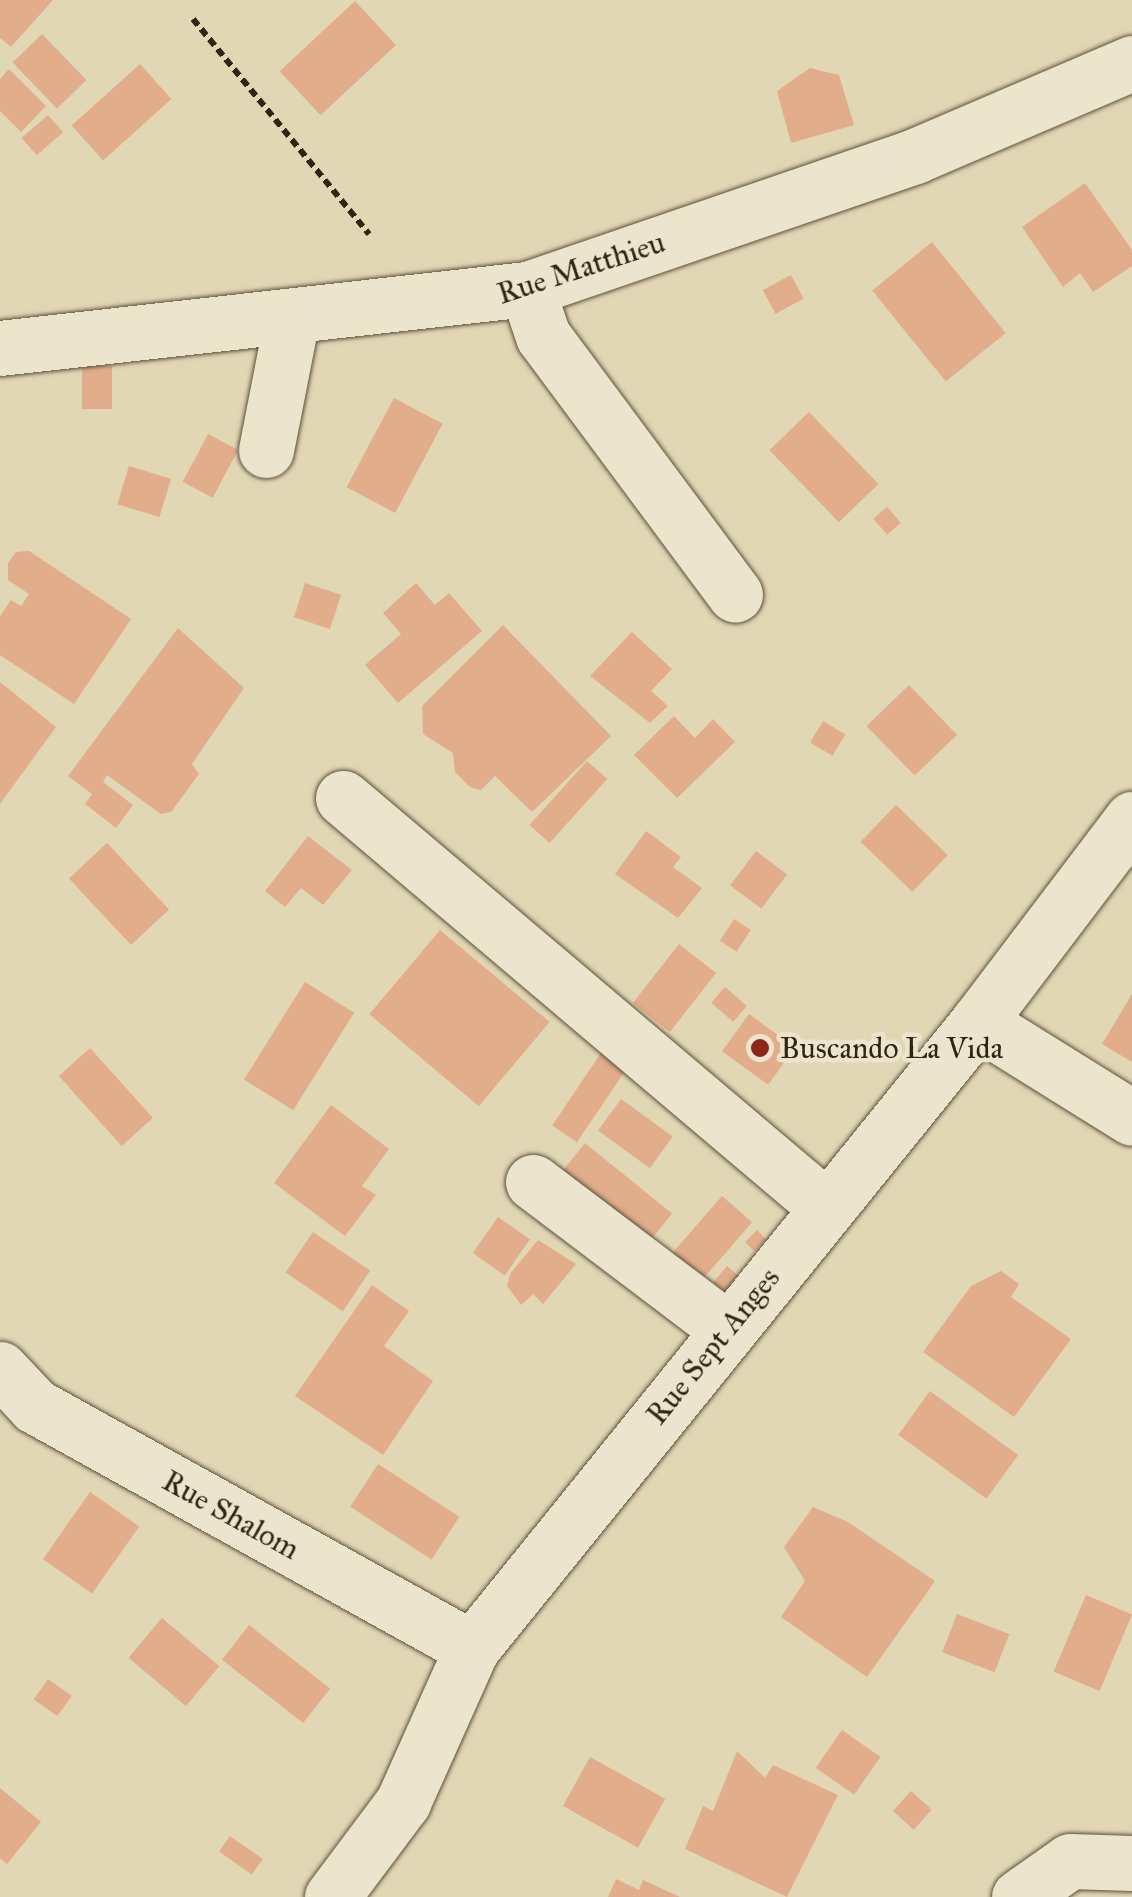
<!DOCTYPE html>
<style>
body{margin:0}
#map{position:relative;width:1132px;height:1897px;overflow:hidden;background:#e2d7b4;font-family:"IM FELL Great Primer",serif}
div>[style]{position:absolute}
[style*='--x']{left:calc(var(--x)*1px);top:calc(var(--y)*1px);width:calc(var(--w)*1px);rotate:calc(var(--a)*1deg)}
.building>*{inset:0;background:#e1ad8b;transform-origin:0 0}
.path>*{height:6px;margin-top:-3px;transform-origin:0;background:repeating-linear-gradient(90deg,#312415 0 8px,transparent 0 13px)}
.roads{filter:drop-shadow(0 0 2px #5d513d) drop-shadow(0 0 2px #5d513d)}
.minor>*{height:55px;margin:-27.5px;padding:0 27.5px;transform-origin:27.5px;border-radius:27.5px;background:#ece5ce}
.dots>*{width:28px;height:28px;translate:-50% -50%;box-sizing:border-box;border:5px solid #ece5ce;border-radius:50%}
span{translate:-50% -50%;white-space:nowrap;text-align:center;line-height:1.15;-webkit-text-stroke:9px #ece5ce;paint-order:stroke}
.street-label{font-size:30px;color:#312415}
.poi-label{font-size:30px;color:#312415}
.left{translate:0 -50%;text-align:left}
</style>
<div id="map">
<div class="building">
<div style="clip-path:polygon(0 0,53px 0,11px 47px,0 38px)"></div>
<div style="left:355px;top:1px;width:60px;height:103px;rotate:47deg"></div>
<div style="left:42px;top:34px;width:64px;height:41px;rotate:46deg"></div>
<div style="left:140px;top:64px;width:47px;height:92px;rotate:48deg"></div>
<div style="clip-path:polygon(810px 68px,839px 75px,854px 125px,791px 143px,777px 91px)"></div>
<div style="clip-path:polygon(9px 69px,46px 106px,21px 132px,0 111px,0 79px)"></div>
<div style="left:48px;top:115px;width:23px;height:35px;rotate:49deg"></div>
<div style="clip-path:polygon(1085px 183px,1132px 250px,1132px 266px,1093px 292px,1080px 273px,1063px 287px,1022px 227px)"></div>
<div style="left:932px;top:242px;width:117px;height:77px;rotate:51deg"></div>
<div style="left:791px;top:275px;width:27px;height:32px;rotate:62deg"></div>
<div style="left:82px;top:366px;width:30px;height:43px"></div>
<div style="left:394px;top:398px;width:55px;height:101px;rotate:28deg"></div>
<div style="left:809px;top:412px;width:100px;height:55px;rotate:46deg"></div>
<div style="left:208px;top:434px;width:34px;height:54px;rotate:28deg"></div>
<div style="left:129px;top:466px;width:44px;height:40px;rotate:17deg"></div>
<div style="left:887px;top:507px;width:21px;height:18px;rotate:49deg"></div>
<div style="clip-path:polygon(29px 551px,131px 619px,74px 704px,0 655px,0 616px,11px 600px,21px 606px,29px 594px,8px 580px,8px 563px,16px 552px)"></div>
<div style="left:305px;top:583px;width:38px;height:36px;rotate:18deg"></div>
<div style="clip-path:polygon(416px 583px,435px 605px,449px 593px,482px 631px,398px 703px,365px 665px,401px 634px,383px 613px)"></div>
<div style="clip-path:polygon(503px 625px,611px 736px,532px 812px,495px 776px,481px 790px,470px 787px,455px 772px,453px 753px,423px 734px,422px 706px)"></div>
<div style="clip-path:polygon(178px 628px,244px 688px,192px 764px,199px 774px,171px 812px,161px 814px,107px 775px,103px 782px,133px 805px,116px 828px,85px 804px,92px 794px,68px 776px)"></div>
<div style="clip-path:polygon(632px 632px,672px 669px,651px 691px,668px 706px,650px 723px,590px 676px)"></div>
<div style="clip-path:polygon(0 682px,56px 727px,0 804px)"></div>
<div style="left:909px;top:685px;width:69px;height:59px;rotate:46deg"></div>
<div style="clip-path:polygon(674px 716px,695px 738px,713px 719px,735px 742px,677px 798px,634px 755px)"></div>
<div style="left:823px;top:721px;width:26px;height:25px;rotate:31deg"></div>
<div style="left:587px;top:761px;width:27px;height:86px;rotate:42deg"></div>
<div style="left:896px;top:805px;width:72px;height:51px;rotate:44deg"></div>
<div style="clip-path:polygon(646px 831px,681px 857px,673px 867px,702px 888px,678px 918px,615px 874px)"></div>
<div style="clip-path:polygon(308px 836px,352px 870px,323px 905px,301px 888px,285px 907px,265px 891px)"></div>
<div style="left:107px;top:843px;width:91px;height:52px;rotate:47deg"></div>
<div style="left:756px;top:851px;width:39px;height:43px;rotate:37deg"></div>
<div style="left:734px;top:919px;width:20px;height:26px;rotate:33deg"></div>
<div style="left:440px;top:930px;width:143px;height:110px;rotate:40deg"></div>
<div style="left:679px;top:944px;width:47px;height:75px;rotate:38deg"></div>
<div style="left:305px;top:982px;width:58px;height:115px;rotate:32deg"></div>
<div style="left:725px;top:987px;width:29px;height:21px;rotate:41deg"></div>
<div style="clip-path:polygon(1132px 994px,1132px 1062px,1102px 1044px)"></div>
<div style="left:749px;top:1014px;width:57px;height:46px;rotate:36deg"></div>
<div style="left:90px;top:1048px;width:94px;height:42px;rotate:48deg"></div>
<div style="left:603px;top:1050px;width:30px;height:91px;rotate:34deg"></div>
<div style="left:621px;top:1099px;width:64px;height:39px;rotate:36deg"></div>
<div style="clip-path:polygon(331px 1105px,389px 1149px,362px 1186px,376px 1195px,345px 1236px,274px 1183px)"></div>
<div style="left:585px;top:1143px;width:112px;height:43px;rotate:39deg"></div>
<div style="left:722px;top:1196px;width:40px;height:92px;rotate:41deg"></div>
<div style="left:498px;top:1217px;width:39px;height:44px;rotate:35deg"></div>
<div style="left:757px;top:1230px;width:13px;height:17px;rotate:45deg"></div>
<div style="left:313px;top:1232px;width:69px;height:49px;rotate:34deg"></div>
<div style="clip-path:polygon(538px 1240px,576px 1264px,543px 1304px,533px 1294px,521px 1305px,507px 1286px,510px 1274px)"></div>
<div style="left:727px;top:1266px;width:17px;height:22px;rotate:40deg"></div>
<div style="clip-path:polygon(1001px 1271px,1019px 1284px,1011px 1297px,1071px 1339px,1014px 1417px,923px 1352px,971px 1286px)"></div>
<div style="clip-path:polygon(372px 1285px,409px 1311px,384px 1346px,433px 1381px,383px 1455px,295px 1396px)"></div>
<div style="left:930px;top:1391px;width:109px;height:54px;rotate:36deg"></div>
<div style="left:378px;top:1464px;width:97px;height:51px;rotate:33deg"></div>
<div style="left:90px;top:1492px;width:60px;height:82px;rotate:35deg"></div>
<div style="clip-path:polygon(813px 1507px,848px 1522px,935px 1581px,867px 1677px,781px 1617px,805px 1581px,784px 1547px)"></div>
<div style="left:1086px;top:1595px;width:50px;height:83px;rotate:23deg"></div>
<div style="left:957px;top:1614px;width:56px;height:41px;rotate:21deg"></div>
<div style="left:162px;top:1618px;width:75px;height:52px;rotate:40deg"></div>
<div style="left:249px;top:1625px;width:103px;height:44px;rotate:38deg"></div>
<div style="left:48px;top:1679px;width:29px;height:25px;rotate:35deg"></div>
<div style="left:842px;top:1730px;width:47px;height:46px;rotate:35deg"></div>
<div style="clip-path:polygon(737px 1751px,765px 1778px,773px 1765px,838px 1795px,787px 1897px,685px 1849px,703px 1806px,713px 1811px)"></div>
<div style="left:590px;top:1757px;width:86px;height:56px;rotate:29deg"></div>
<div style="clip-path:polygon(0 1788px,41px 1822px,7px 1864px,0 1858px)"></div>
<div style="left:911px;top:1791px;width:28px;height:27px;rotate:42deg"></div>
<div style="left:230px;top:1836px;width:40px;height:19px;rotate:35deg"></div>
<div style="clip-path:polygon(616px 1879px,639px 1890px,643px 1880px,680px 1897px,608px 1897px)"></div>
</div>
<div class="path">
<div style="--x:193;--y:19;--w:278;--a:50.7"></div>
</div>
<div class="roads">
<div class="minor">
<div style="--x:527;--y:289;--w:50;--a:71.2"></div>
<div style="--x:543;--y:336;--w:322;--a:53.4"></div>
<div style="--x:0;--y:348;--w:530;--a:-6.39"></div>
<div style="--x:527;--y:289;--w:410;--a:-18.9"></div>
<div style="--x:915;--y:156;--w:236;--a:-23.2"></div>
<div style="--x:266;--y:450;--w:135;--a:-78.9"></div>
<div style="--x:343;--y:798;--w:633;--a:40.26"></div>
<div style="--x:978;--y:1022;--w:181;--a:31.9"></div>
<div style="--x:533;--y:1182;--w:242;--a:37.1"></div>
<div style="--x:0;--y:1369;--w:51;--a:46.6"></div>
<div style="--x:35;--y:1406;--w:500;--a:29"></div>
<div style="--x:332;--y:1897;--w:119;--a:-53.2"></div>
<div style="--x:403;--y:1802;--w:169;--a:-65.9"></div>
<div style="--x:472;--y:1648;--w:805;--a:-51.05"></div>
<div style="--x:978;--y:1022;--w:255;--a:-52.8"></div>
<div style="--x:1019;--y:1897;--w:62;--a:-35.2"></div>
<div style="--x:1070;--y:1861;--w:62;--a:1.8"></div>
</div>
</div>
<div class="dots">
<div style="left:760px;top:1048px;background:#8f2418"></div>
</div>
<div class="street-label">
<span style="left:581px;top:268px;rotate:-18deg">Rue Matthieu</span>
<span style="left:713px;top:1346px;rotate:-51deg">Rue Sept Anges</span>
<span style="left:231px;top:1515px;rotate:29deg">Rue Shalom</span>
</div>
<div class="poi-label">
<span class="left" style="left:780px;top:1048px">Buscando La Vida</span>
</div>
</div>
